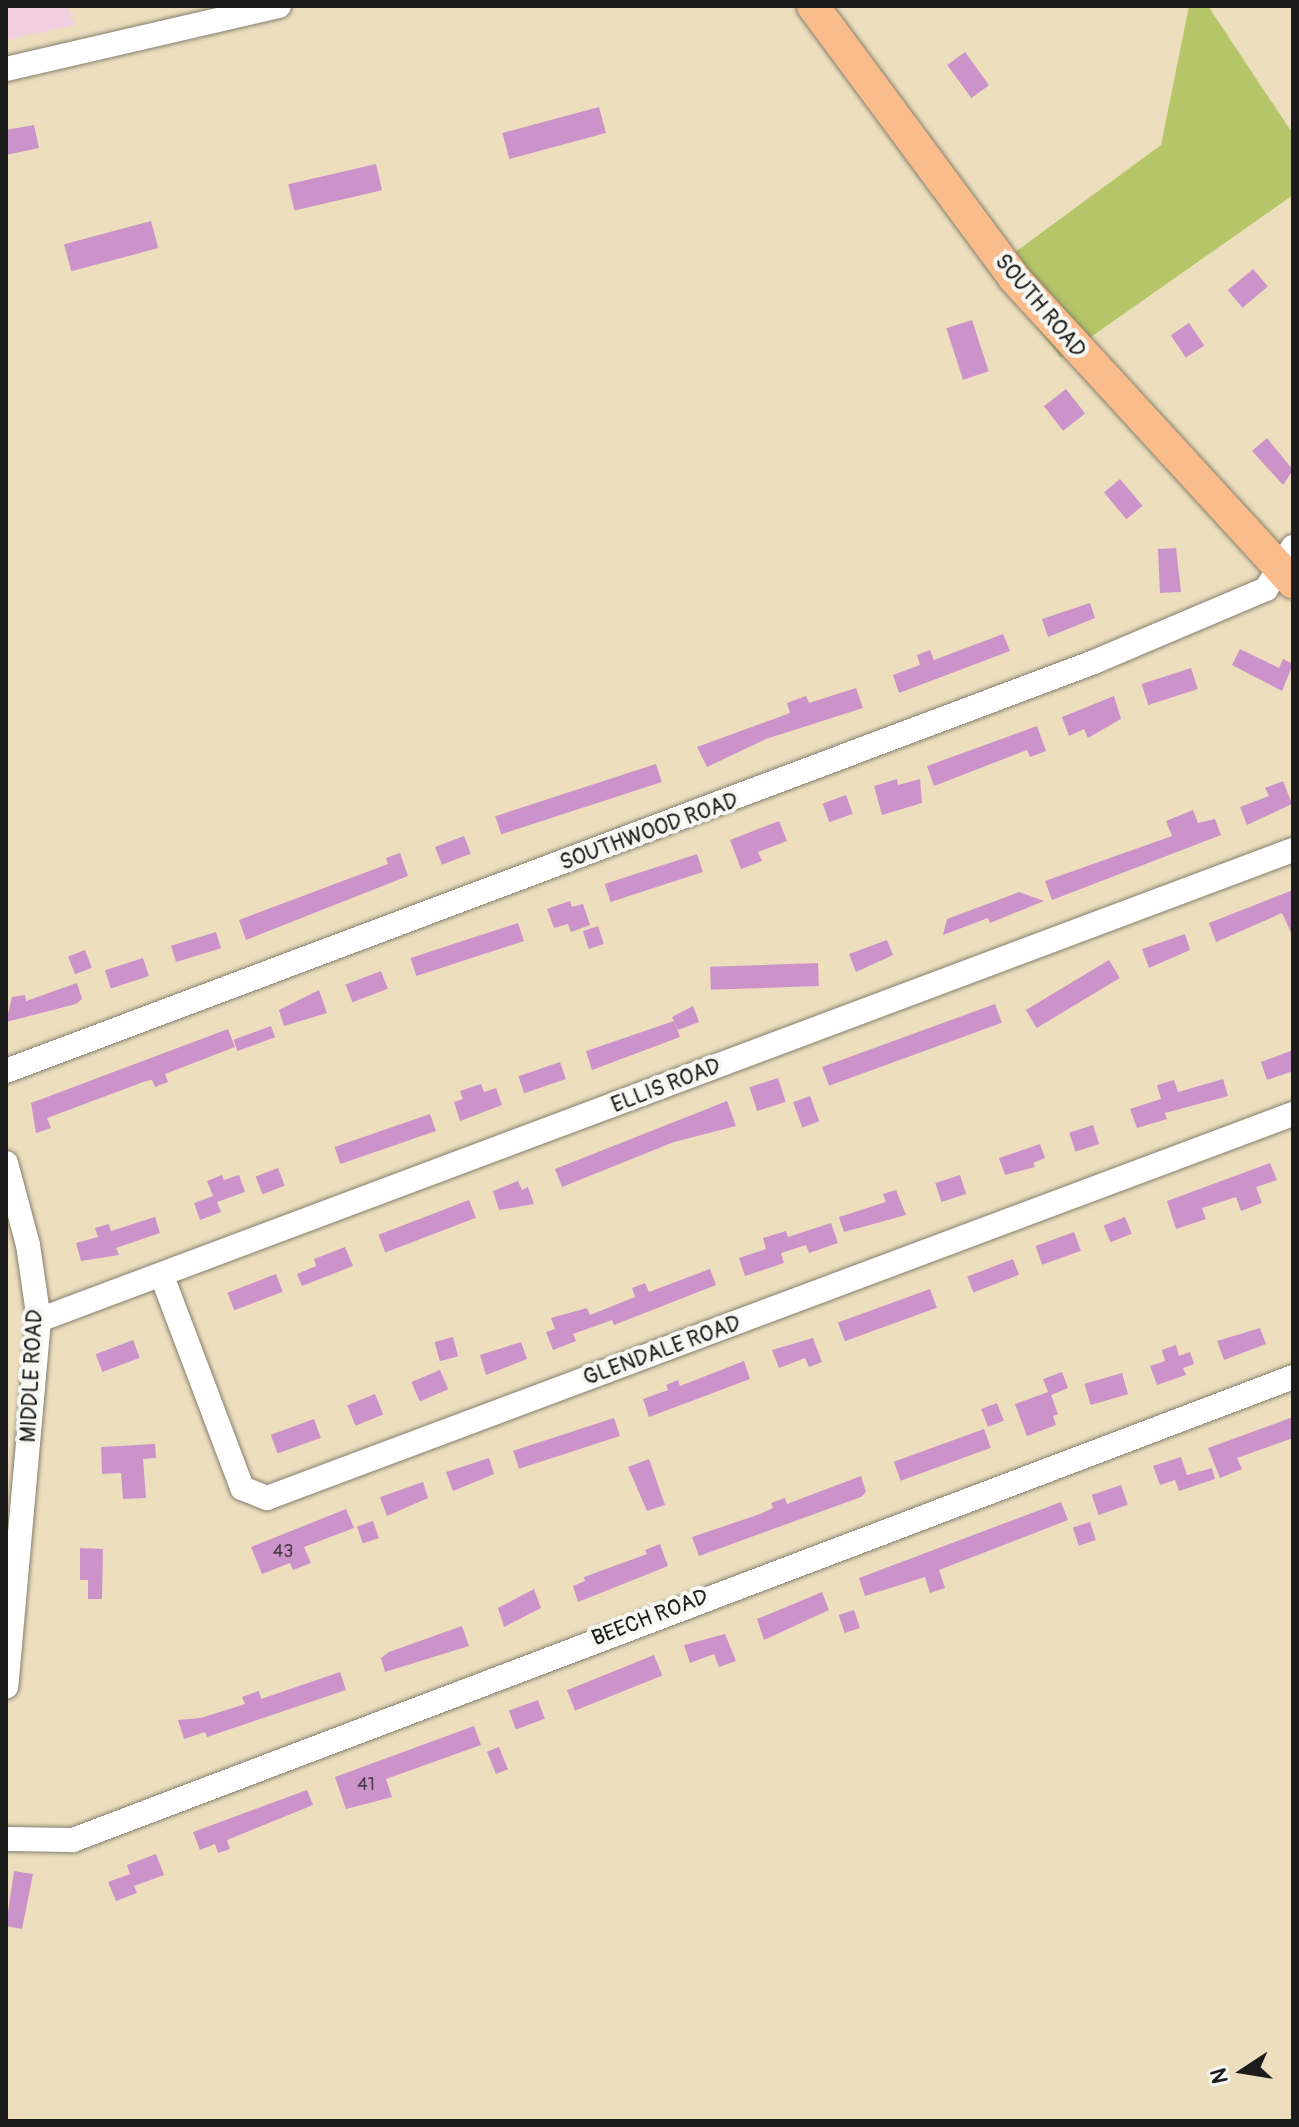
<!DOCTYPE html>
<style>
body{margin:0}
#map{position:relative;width:1299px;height:2127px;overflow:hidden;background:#eddfbe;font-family:Pangolin,sans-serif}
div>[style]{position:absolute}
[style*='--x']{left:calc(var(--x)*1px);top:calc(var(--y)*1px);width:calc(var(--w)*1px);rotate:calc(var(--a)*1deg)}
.built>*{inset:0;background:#f2cfe1}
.green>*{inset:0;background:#b6c567}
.building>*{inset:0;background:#cc93ca;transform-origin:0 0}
.roads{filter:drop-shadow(0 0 2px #847e6d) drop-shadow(0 0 2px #847e6d)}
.minor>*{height:24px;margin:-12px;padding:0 12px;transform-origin:12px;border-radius:12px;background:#fff}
.major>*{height:32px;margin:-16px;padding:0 16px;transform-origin:16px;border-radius:16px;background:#fabc8b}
span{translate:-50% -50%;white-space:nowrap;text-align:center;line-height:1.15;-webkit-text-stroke:8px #f6f6f2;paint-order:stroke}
.number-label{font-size:18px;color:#483a48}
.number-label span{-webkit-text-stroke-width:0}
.street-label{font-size:22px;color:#1c1c1c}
.frame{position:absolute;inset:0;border:8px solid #1c1c1c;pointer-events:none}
.north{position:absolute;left:1203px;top:2031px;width:80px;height:80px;-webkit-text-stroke:6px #f6f6f2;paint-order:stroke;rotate:258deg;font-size:22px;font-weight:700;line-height:32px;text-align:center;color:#1c1c1c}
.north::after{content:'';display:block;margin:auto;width:28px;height:36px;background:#1c1c1c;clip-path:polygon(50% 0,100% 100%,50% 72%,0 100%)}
</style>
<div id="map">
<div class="built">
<div style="clip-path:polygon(6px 6px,68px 6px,75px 25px,6px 40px)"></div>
</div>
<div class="green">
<div style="clip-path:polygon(1189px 6px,1208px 6px,1293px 134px,1293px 195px,1061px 358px,992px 269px,1161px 145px)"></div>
</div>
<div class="building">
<div style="left:965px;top:52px;width:41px;height:22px;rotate:54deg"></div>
<div style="left:599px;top:107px;width:27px;height:100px;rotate:75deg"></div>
<div style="clip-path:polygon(34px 125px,39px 148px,6px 155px,6px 130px)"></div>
<div style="left:376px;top:164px;width:27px;height:90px;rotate:77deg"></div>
<div style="left:151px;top:221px;width:28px;height:90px;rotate:75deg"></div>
<div style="left:1253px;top:269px;width:23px;height:33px;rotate:50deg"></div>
<div style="left:972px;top:320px;width:54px;height:27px;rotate:72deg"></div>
<div style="left:1189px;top:323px;width:27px;height:22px;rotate:56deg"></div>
<div style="left:1066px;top:389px;width:31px;height:28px;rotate:52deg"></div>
<div style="clip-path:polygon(1267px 438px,1293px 470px,1283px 485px,1252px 451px)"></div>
<div style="left:1120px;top:479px;width:35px;height:21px;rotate:50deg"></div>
<div style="clip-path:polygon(1176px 548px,1181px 592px,1160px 593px,1158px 549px)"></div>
<div style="clip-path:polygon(1090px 603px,1095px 618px,1048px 637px,1042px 619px)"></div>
<div style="clip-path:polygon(1003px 634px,1010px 651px,899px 693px,893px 675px,920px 665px,917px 655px,930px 650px,934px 660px)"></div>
<div style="clip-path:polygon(1240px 649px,1279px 668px,1283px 659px,1293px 664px,1282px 691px,1232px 665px)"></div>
<div style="left:1191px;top:668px;width:22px;height:52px;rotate:72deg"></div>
<div style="clip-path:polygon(856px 688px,863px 708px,766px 739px,707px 767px,697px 747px,790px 713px,787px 703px,806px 696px,809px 703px)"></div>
<div style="clip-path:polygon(1114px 696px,1121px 719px,1088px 738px,1084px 729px,1069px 736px,1062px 717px)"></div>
<div style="clip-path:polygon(1037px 726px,1046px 751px,1030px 757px,1027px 750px,934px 786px,927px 766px)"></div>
<div style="left:656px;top:764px;width:19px;height:169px;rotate:72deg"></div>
<div style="clip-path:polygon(897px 779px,898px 785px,920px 779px,922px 803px,882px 815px,874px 786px)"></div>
<div style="clip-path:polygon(1283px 781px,1292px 804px,1247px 825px,1240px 807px,1269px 796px,1265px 788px)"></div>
<div style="left:846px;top:795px;width:20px;height:25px;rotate:70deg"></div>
<div style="clip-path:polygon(1193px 810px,1198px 823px,1215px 819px,1221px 835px,1052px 900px,1045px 881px,1172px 836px,1166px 821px)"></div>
<div style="clip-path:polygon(779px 821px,787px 841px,758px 852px,762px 861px,741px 869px,730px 840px)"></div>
<div style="left:464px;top:836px;width:19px;height:31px;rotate:69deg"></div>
<div style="clip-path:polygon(400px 853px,408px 876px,246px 940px,239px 920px,388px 864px,386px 858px)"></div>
<div style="left:697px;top:854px;width:19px;height:97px;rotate:72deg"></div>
<div style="clip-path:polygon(1293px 890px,1293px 937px,1282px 913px,1216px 942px,1209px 923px)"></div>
<div style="clip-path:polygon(1019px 892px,1044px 901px,990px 923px,988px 918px,943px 935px,947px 919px)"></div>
<div style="clip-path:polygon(570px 901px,572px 907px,583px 904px,590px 925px,571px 932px,568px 924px,554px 928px,547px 909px)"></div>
<div style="left:518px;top:923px;width:19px;height:113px;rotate:72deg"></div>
<div style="left:598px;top:926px;width:19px;height:16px;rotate:72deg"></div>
<div style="left:216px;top:932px;width:17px;height:47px;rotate:73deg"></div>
<div style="clip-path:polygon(1185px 934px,1190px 950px,1149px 968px,1142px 949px)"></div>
<div style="clip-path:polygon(887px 940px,893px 955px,856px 972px,849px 954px)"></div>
<div style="left:85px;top:950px;width:19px;height:18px;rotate:69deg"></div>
<div style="left:143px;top:958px;width:19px;height:40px;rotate:72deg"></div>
<div style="left:1109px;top:960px;width:21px;height:97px;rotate:59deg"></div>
<div style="left:818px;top:963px;width:23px;height:108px;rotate:88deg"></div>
<div style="left:381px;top:971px;width:19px;height:38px;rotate:69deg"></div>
<div style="clip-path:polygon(77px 983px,82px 999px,76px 1004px,6px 1022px,12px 997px,25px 995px,26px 1001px)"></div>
<div style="clip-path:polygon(319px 990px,327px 1013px,284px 1026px,279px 1010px)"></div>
<div style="left:995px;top:1004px;width:20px;height:184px;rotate:70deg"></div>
<div style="clip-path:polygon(693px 1006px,699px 1022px,678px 1030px,672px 1017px)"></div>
<div style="clip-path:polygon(674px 1021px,680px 1037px,592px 1070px,586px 1051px)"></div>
<div style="left:271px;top:1026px;width:12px;height:40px;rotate:70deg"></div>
<div style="clip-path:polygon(228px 1029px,235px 1047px,165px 1074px,168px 1082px,155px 1087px,152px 1080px,146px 1081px,47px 1118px,51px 1128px,36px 1133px,31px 1103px)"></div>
<div style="clip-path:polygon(1293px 1050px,1293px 1071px,1267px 1080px,1261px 1062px)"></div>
<div style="left:560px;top:1062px;width:18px;height:44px;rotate:71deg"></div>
<div style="left:778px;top:1078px;width:25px;height:30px;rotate:72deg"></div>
<div style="clip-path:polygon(1223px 1079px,1228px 1096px,1165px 1113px,1167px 1119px,1137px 1128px,1130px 1109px,1161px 1099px,1157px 1085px,1174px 1080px,1178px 1092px)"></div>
<div style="clip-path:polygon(481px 1084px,484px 1092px,496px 1088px,502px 1105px,460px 1121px,454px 1102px,463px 1099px,460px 1091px)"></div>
<div style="left:810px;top:1096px;width:27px;height:18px;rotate:70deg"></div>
<div style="clip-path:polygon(727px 1101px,736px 1126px,674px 1142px,562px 1187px,555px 1169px)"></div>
<div style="left:430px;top:1114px;width:18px;height:101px;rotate:71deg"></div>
<div style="left:1093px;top:1125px;width:20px;height:25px;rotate:72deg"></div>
<div style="clip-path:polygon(1040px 1144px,1045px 1158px,1033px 1163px,1035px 1167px,1005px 1175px,999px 1158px)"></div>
<div style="clip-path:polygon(1270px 1163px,1277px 1180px,1256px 1187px,1262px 1203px,1241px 1211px,1236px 1197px,1202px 1208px,1206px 1219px,1176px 1229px,1167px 1201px)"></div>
<div style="left:278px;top:1168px;width:19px;height:24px;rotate:69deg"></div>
<div style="clip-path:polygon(222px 1175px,224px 1180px,239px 1175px,245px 1192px,217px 1202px,221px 1212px,200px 1220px,194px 1203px,213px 1196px,207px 1181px)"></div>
<div style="left:960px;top:1175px;width:20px;height:26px;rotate:72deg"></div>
<div style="clip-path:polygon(518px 1181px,522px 1190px,528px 1187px,534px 1204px,499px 1210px,493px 1191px)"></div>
<div style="clip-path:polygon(896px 1190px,906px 1215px,844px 1232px,839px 1217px,886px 1202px,883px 1194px)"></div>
<div style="left:469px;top:1200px;width:19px;height:97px;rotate:69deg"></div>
<div style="clip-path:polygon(155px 1217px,160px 1233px,116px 1248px,119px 1255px,81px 1261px,76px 1243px,98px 1237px,95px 1228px,109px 1224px,111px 1231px)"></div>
<div style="left:1125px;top:1217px;width:18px;height:23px;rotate:68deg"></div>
<div style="clip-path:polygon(831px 1223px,838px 1243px,809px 1253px,806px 1245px,781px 1253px,784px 1263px,745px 1276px,739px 1258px,766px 1249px,763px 1238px,786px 1231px,788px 1237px)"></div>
<div style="left:1074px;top:1232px;width:20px;height:41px;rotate:70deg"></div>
<div style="clip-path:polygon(345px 1247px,353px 1266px,302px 1286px,297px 1274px,316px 1266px,314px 1259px)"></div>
<div style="left:1013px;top:1259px;width:17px;height:49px;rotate:69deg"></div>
<div style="clip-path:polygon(710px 1269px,716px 1285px,614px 1325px,612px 1320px,573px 1334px,576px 1341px,553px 1350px,546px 1332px,555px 1329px,551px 1318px,587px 1308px,590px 1315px,635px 1297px,632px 1288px,645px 1283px,649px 1292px)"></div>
<div style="left:276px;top:1274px;width:19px;height:52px;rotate:69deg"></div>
<div style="left:930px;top:1289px;width:20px;height:98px;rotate:70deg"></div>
<div style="clip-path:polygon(1260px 1328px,1266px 1344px,1224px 1360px,1217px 1341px)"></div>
<div style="left:453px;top:1337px;width:20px;height:19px;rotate:75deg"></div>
<div style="clip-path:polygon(813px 1338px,822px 1362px,809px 1367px,805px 1358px,779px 1368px,772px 1350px)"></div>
<div style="left:133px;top:1340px;width:19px;height:40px;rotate:69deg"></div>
<div style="clip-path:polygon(521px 1342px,527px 1359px,486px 1375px,480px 1355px)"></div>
<div style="clip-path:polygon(1176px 1345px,1179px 1356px,1190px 1352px,1194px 1364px,1183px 1368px,1186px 1375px,1157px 1385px,1150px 1366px,1165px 1361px,1162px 1350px)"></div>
<div style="clip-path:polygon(744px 1361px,750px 1379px,649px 1417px,643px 1399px,668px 1390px,666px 1385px,678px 1380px,680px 1386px)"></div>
<div style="left:440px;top:1370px;width:21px;height:31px;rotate:67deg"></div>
<div style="clip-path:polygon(1062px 1372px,1068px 1388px,1051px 1395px,1058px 1414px,1053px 1416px,1056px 1425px,1027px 1436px,1015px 1404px,1048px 1392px,1043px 1379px)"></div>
<div style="left:1122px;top:1373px;width:22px;height:39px;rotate:74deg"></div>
<div style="left:375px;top:1394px;width:22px;height:30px;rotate:68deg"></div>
<div style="left:997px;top:1403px;width:19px;height:17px;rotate:69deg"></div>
<div style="clip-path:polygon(1293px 1417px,1293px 1438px,1237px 1458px,1242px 1469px,1220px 1478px,1208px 1448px)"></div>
<div style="left:614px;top:1418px;width:19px;height:106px;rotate:72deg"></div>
<div style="left:314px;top:1419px;width:20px;height:46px;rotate:70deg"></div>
<div style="left:984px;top:1429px;width:20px;height:96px;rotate:70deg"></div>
<div style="clip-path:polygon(155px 1444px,156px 1458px,143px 1459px,146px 1498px,123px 1499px,121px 1473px,102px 1474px,101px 1447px)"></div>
<div style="clip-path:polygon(1181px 1457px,1187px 1475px,1212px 1468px,1215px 1479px,1179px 1491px,1175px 1480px,1160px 1485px,1153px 1466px)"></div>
<div style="clip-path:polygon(489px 1458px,494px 1474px,453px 1491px,446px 1472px)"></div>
<div style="clip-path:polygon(649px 1459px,665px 1505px,647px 1511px,628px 1467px)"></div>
<div style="clip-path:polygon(861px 1476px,866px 1492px,861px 1497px,699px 1556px,692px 1537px,760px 1514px,773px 1508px,771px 1503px,785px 1498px,787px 1504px)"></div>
<div style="clip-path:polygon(423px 1482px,428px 1498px,387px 1516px,380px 1497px)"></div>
<div style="left:1121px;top:1485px;width:21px;height:31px;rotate:71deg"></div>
<div style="clip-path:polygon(1061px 1502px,1068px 1520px,939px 1570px,945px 1588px,930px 1593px,925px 1577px,865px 1596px,859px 1578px)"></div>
<div style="clip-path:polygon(346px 1509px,354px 1528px,304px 1547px,311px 1563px,293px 1570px,290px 1563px,262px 1574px,251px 1547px)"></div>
<div style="left:373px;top:1521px;width:18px;height:17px;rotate:71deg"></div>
<div style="left:1090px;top:1522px;width:19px;height:18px;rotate:72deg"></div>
<div style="clip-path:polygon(660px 1544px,668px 1566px,578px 1602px,573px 1586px,585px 1581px,584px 1577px,647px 1554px,645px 1550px)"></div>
<div style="clip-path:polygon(80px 1548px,103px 1549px,102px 1599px,88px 1599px,88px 1580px,80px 1580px)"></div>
<div style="clip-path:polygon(534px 1589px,541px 1608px,504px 1627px,498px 1608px)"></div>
<div style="clip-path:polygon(822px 1592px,829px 1610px,764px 1640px,757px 1619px)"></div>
<div style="left:854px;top:1610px;width:19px;height:16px;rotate:72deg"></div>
<div style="clip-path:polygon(462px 1626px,469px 1646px,385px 1672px,381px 1658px,389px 1652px)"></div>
<div style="clip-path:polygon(725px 1634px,736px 1661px,719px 1667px,714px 1654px,690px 1663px,684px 1645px)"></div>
<div style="left:654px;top:1655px;width:22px;height:94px;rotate:68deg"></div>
<div style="clip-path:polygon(340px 1672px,346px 1690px,207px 1737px,205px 1732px,184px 1739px,178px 1720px,201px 1718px,245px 1704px,242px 1697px,259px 1691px,261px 1699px)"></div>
<div style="left:538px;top:1700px;width:20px;height:31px;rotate:70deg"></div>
<div style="clip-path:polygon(474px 1726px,481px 1745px,386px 1779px,392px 1797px,346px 1809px,335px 1777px)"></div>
<div style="left:499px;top:1747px;width:24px;height:13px;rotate:68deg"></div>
<div style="clip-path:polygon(307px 1790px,313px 1805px,227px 1840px,230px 1849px,218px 1853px,215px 1844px,200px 1850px,193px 1832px)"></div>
<div style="clip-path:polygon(156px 1854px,164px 1875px,134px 1886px,137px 1893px,116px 1901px,108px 1882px,130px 1874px,127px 1865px)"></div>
<div style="clip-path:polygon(14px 1871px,33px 1874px,22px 1929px,6px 1926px)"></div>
</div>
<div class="roads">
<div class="minor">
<div style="--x:6;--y:69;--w:280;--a:-13"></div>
<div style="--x:6;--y:1071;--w:1162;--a:-20.6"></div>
<div style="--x:1094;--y:662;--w:187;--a:-23"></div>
<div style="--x:1266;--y:589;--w:50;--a:-57.3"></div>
<div style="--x:6;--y:1163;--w:85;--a:75"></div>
<div style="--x:28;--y:1245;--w:76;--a:81.7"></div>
<div style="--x:39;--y:1320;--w:368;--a:95.1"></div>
<div style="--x:162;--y:1276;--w:227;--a:69.3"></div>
<div style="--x:242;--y:1488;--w:27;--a:22"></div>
<div style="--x:267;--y:1498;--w:1096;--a:-20.52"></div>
<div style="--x:39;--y:1320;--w:1339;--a:-20.55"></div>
<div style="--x:6;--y:1839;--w:67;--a:0.9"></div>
<div style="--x:73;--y:1840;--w:1305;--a:-20.78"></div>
</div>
<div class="major">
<div style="--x:813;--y:6;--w:338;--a:53.5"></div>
<div style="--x:1014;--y:278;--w:413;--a:47.5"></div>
</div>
</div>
<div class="number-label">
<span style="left:283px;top:1552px">43</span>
<span style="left:366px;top:1785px">41</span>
</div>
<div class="street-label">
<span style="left:1040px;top:306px;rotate:50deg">SOUTH ROAD</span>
<span style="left:649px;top:832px;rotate:-20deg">SOUTHWOOD ROAD</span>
<span style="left:666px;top:1086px;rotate:-21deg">ELLIS ROAD</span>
<span style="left:662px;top:1351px;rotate:-20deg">GLENDALE ROAD</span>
<span style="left:32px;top:1376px;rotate:-87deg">MIDDLE ROAD</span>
<span style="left:650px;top:1618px;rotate:-21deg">BEECH ROAD</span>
</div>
<div class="frame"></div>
<div class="north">N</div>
</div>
